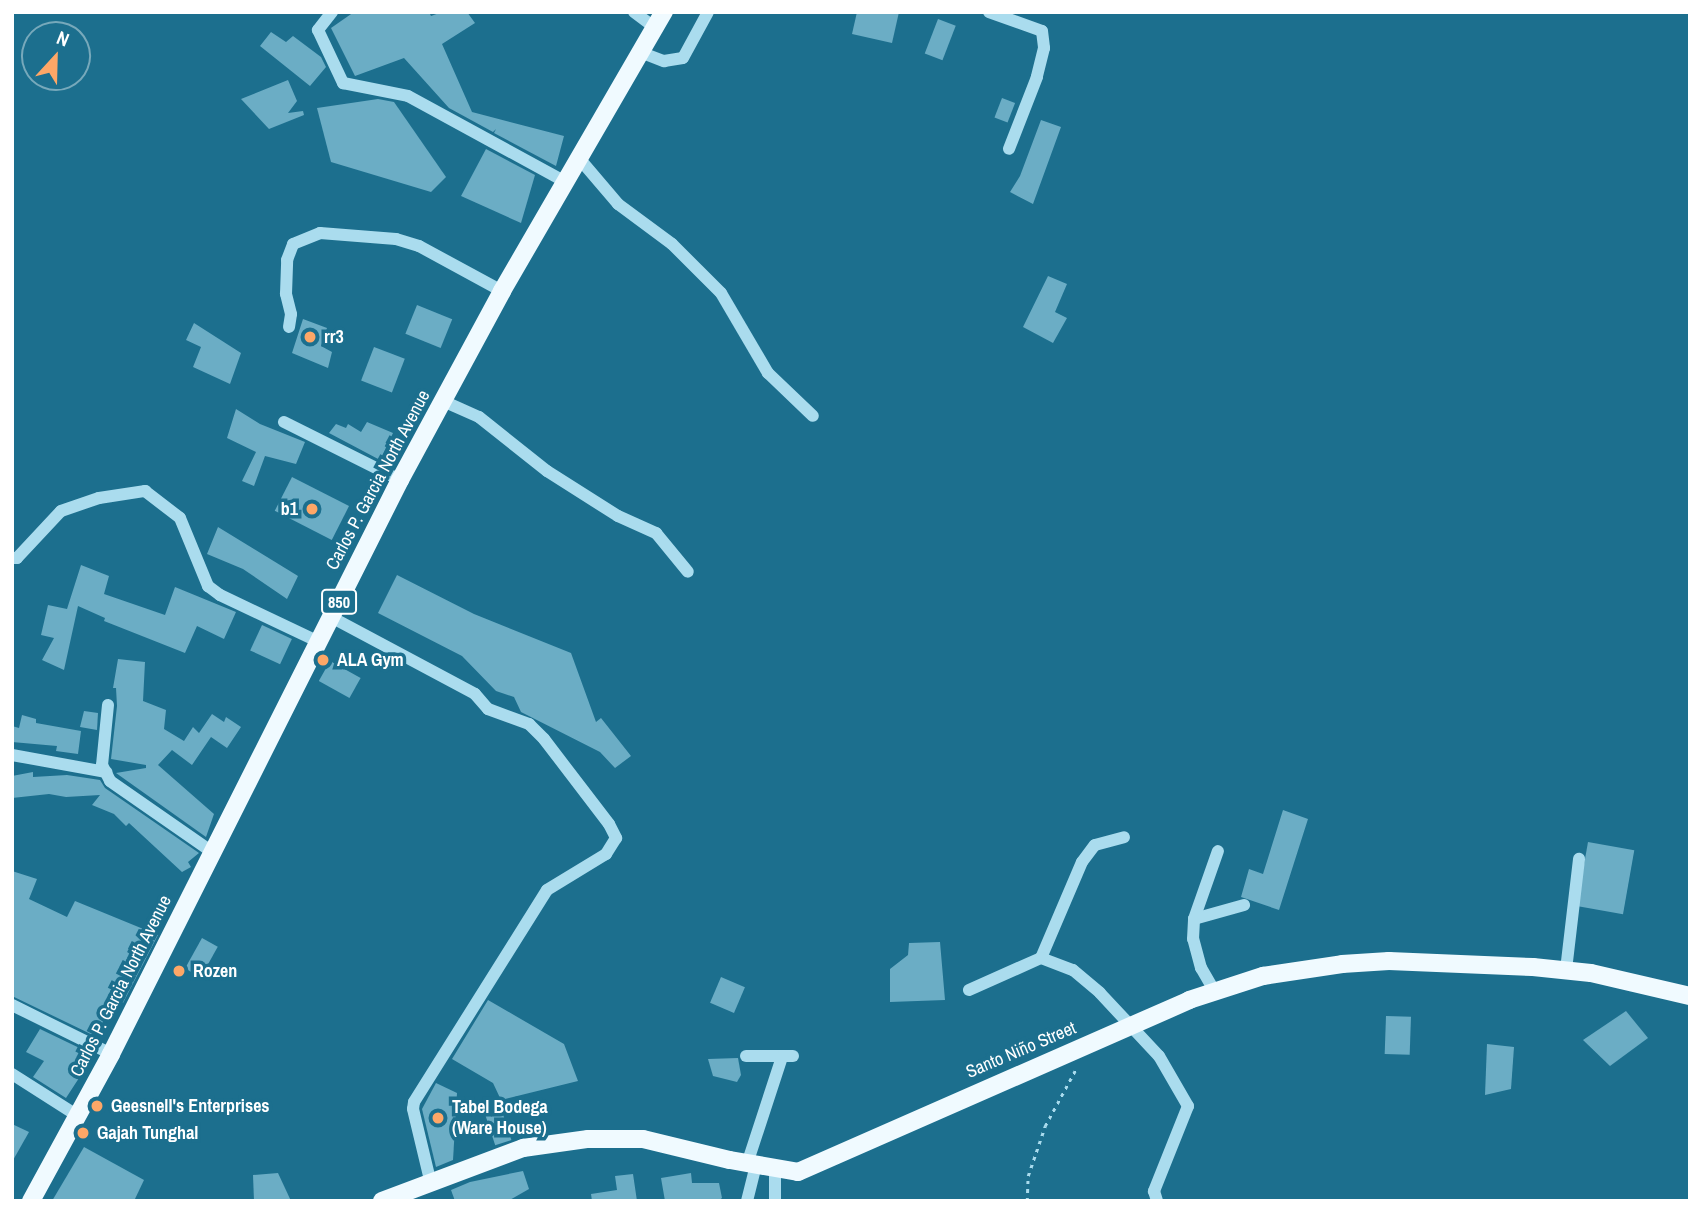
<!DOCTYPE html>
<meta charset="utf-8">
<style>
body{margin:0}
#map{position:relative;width:1702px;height:1213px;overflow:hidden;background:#1c6f8e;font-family:"Archivo Narrow",sans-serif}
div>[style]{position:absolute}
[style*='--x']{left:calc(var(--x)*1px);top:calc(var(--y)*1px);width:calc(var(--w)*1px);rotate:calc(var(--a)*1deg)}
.building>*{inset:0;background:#6badc5;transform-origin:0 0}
.path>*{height:2.5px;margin-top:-1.25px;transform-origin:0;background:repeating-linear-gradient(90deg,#aadcee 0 3.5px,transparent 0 8.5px)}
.minor>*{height:12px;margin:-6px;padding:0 6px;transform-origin:6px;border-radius:6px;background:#aadcee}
.major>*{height:18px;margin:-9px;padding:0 9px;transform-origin:9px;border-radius:9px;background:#f0faff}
.dots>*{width:19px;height:19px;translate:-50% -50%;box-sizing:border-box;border:4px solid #1c6f8e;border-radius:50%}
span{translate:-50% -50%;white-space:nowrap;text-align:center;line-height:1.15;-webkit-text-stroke:7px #1c6f8e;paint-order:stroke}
.shield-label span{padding:2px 5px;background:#1c6f8e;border:2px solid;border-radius:5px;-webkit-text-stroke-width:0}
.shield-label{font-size:16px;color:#fff;font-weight:700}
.poi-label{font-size:18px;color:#fff;font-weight:700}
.left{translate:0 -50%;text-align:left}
.right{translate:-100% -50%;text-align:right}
.street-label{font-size:18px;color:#fff}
.frame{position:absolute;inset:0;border:14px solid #fff;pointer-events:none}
.north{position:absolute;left:21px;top:21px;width:70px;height:70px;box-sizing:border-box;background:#1c6f8e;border:2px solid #77a9bb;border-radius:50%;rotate:22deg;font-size:19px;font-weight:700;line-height:28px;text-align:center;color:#fff}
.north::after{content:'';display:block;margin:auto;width:24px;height:32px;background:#fea767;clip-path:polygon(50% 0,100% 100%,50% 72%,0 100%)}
</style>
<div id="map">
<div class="building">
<div style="clip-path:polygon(354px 12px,429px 12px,431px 16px,442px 12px,467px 12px,475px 23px,442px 44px,472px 112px,564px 136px,556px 166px,494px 133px,496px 129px,493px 132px,449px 108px,404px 58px,355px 76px,331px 28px)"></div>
<div style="clip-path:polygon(857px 12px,899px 12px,892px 43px,852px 34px)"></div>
<div style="left:938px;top:19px;width:19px;height:37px;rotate:21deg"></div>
<div style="clip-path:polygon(271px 32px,286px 42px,293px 36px,321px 57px,326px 67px,310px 86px,260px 46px)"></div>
<div style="clip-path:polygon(288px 80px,297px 101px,288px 113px,303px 111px,304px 115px,269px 129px,241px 99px)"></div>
<div style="left:1002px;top:98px;width:14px;height:21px;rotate:21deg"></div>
<div style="clip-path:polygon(378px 99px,394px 102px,446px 177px,431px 192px,331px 162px,317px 108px)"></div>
<div style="clip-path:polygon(1041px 120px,1061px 127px,1033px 204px,1010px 192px,1020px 176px)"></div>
<div style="clip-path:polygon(486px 149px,535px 175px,521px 223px,461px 196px)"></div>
<div style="clip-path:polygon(1048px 276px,1067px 284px,1055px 312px,1067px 318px,1053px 343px,1023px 327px)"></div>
<div style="left:417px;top:305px;width:38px;height:31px;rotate:22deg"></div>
<div style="clip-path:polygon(303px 319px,327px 328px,321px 346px,332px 352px,328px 368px,292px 353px)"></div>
<div style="clip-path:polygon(194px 323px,241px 353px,230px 384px,193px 367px,201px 347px,186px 340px)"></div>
<div style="left:374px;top:347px;width:33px;height:36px;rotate:21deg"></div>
<div style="clip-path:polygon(236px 409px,260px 424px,305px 442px,296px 464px,265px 456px,254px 486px,242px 481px,256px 452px,227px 438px)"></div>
<div style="clip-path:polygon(367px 422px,393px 433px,380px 460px,329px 433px,336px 424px,346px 428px,348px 424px,361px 432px)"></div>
<div style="left:292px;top:477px;width:64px;height:38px;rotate:27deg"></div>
<div style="clip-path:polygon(218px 527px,298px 576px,287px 599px,243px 569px,207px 554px)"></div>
<div style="clip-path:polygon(81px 565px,109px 576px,104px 594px,165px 615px,175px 587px,236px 612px,224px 639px,197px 626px,185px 653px,104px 621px,105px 618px,78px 606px,64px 670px,42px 660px,54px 638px,41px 635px,48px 605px,67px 609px)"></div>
<div style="clip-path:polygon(397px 575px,474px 614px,571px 653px,596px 722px,601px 718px,631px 756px,615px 768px,600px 752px,521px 712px,514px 697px,496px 691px,462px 656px,378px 613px)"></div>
<div style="left:262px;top:625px;width:33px;height:28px;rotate:25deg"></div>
<div style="clip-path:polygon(118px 659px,145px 662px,143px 701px,166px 710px,164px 729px,184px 741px,193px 727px,199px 733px,212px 714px,224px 722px,226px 717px,241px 727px,227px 748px,211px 737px,192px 765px,172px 750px,158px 765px,214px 814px,206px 837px,116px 773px,146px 768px,146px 765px,111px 759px,117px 706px,116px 688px,113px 688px)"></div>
<div style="left:330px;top:661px;width:35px;height:23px;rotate:29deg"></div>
<div style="clip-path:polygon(84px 711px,98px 713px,97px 730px,80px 727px)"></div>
<div style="clip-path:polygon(22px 715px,36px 719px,36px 723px,81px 731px,78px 754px,56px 751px,57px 746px,12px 742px,12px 726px,19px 728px)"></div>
<div style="clip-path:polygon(33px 772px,33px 777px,67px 775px,100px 780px,105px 788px,199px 853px,188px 862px,191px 867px,182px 872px,129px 823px,126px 826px,114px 814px,92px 805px,100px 795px,66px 797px,49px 794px,12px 798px,12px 776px)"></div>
<div style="clip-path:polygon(1283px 810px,1308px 819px,1279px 910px,1241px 897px,1249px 869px,1263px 874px)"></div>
<div style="left:1588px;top:842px;width:47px;height:65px;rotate:10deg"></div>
<div style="clip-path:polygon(12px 871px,37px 879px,29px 899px,67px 917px,75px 901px,158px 935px,123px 1003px,112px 998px,97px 1037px,12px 996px)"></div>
<div style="left:202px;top:938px;width:18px;height:35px;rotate:29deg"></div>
<div style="clip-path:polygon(940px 942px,945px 1000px,890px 1002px,890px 969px,908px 955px,909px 943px)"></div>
<div style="left:721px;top:977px;width:26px;height:28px;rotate:23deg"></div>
<div style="clip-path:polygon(488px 1000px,564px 1044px,578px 1081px,501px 1100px,493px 1083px,452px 1059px)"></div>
<div style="clip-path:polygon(1626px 1011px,1648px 1038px,1610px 1066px,1583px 1040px)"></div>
<div style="left:1386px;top:1016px;width:25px;height:38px;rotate:2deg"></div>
<div style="clip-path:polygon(40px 1029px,94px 1055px,66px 1098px,33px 1077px,44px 1061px,26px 1052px)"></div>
<div style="clip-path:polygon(1487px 1044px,1514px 1047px,1511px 1089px,1485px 1095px)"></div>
<div style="clip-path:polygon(738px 1058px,741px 1075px,737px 1082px,713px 1076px,708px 1059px)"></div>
<div style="clip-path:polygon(436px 1083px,457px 1093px,453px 1160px,436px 1167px,422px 1109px)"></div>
<div style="left:499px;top:1102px;width:40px;height:17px;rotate:72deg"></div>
<div style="clip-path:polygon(12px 1124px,29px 1132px,12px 1162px)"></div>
<div style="clip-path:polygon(84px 1147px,144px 1180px,134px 1201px,52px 1201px)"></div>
<div style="clip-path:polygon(523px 1171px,529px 1189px,508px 1201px,455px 1201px,451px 1190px,470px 1182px)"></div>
<div style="clip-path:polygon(278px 1173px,291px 1201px,254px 1201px,253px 1175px)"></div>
<div style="clip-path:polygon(691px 1173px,692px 1183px,719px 1183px,722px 1198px,718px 1201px,665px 1201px,661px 1178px)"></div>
<div style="clip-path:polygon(633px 1174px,637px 1201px,592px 1201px,591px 1194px,617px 1190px,615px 1176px)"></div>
</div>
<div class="path">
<div style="--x:1027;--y:1201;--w:25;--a:-88"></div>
<div style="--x:1028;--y:1176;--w:53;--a:-71.2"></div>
<div style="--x:1045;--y:1126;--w:67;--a:-61.5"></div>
</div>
<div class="minor">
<div style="--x:332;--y:12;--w:23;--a:128"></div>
<div style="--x:318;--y:30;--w:59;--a:64.7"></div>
<div style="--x:343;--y:83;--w:66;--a:11.3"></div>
<div style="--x:408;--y:96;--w:178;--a:28.6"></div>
<div style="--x:634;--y:12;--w:25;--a:37"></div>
<div style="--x:989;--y:12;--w:56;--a:19.7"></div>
<div style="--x:1042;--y:31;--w:17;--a:83"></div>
<div style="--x:1044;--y:48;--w:30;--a:104"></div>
<div style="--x:1037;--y:77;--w:77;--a:111.3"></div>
<div style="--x:640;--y:52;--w:26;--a:21"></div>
<div style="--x:664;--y:61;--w:19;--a:-9"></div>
<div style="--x:683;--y:58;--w:52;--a:-61.5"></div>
<div style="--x:578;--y:157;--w:62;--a:49.6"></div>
<div style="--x:618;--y:204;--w:67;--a:36.5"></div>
<div style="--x:672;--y:244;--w:69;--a:45"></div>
<div style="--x:721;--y:293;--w:93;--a:59.6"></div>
<div style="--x:768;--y:373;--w:62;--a:43.7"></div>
<div style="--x:289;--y:327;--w:13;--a:-81"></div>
<div style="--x:291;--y:314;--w:21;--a:-104"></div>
<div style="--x:286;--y:294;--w:34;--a:-88"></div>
<div style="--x:287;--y:260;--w:17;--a:-69"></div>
<div style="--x:293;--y:244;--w:29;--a:-22"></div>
<div style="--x:320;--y:233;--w:76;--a:4.5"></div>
<div style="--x:396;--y:239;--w:24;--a:17"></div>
<div style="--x:419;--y:246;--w:94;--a:28.5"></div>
<div style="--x:443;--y:401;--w:39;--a:24"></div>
<div style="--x:479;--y:417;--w:87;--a:38.5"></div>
<div style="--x:547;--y:471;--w:84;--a:32.4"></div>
<div style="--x:618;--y:516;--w:42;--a:24.1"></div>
<div style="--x:656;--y:533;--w:50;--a:50.6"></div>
<div style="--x:284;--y:422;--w:130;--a:26.6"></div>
<div style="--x:12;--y:558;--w:5;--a:0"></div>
<div style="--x:17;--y:558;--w:64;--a:-46.9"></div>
<div style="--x:61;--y:511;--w:40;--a:-18.9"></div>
<div style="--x:99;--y:498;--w:47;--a:-8.7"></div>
<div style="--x:145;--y:491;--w:44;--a:37.6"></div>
<div style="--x:180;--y:518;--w:74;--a:67.6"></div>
<div style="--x:208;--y:586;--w:15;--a:37"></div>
<div style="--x:220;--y:595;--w:110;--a:25.4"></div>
<div style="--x:331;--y:617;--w:163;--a:28.1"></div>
<div style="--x:475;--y:694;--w:20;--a:49"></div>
<div style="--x:488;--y:709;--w:44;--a:20.1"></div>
<div style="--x:529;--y:724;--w:21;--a:45"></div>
<div style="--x:544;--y:739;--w:107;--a:52.6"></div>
<div style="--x:609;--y:824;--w:16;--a:63"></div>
<div style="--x:616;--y:838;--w:19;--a:122"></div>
<div style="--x:606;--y:854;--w:69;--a:148.6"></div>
<div style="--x:547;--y:890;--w:250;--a:122.1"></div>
<div style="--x:414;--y:1102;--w:7;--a:98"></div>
<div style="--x:413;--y:1109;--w:73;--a:76.5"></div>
<div style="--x:108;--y:705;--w:60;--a:95.7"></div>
<div style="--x:102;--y:765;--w:18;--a:63"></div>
<div style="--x:110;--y:781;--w:124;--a:34.8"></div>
<div style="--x:12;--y:755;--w:96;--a:10.3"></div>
<div style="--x:1194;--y:919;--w:72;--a:-70.6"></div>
<div style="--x:1041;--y:958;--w:104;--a:-66.9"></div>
<div style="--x:1082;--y:862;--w:21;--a:-53"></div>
<div style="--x:1095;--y:845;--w:30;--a:-15"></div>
<div style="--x:1566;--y:970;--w:112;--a:-83.3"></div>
<div style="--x:969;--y:990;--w:79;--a:-24"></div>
<div style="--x:1041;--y:958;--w:34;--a:21"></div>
<div style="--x:1073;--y:970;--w:35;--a:40"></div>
<div style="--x:1100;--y:993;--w:86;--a:46.9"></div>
<div style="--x:1159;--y:1056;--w:58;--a:59.9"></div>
<div style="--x:1188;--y:1106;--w:92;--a:111.8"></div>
<div style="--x:1154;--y:1191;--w:10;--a:73"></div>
<div style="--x:1215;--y:992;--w:28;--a:-120"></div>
<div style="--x:1201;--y:968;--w:30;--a:-105"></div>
<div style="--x:1193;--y:939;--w:20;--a:-87"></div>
<div style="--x:1194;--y:919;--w:52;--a:-15.6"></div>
<div style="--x:12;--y:1005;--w:110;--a:26.3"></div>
<div style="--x:746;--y:1056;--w:47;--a:0"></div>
<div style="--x:12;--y:1074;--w:78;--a:32.5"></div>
<div style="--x:747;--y:1164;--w:113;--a:-71.9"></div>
<div style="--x:747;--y:1201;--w:37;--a:-76"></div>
<div style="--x:775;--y:1201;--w:32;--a:-90"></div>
</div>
<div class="major">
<div style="--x:31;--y:1201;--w:167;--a:-61.4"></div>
<div style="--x:111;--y:1054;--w:643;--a:-63.28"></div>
<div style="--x:400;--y:480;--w:215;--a:-61.6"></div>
<div style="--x:502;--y:291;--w:323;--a:-59.9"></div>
<div style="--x:382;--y:1201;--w:151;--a:-20.6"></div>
<div style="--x:523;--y:1148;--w:66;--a:-7.9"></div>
<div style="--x:588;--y:1139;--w:55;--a:0"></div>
<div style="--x:643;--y:1139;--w:89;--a:13.6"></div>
<div style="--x:730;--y:1160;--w:69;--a:10"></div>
<div style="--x:798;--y:1172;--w:427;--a:-23.7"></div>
<div style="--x:1189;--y:1000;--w:78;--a:-18"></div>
<div style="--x:1263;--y:976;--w:80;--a:-8.6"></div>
<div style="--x:1342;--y:964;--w:47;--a:-3.7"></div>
<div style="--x:1389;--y:961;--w:144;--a:2.4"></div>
<div style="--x:1533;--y:967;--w:58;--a:5.9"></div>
<div style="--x:1591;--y:973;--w:102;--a:13.1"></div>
</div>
<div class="dots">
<div style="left:310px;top:337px;background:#fea767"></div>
<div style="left:312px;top:509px;background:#fea767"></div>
<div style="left:323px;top:660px;background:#fea767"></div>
<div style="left:179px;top:971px;background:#fea767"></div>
<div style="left:97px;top:1106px;background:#fea767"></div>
<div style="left:438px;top:1118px;background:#fea767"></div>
<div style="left:83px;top:1133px;background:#fea767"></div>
</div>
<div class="shield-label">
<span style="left:339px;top:602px">850</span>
</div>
<div class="poi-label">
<span class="left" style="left:324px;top:337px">rr3</span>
<span class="right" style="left:298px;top:509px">b1</span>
<span class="left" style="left:337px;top:660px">ALA Gym</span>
<span class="left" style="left:193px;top:971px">Rozen</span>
<span class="left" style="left:111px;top:1106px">Geesnell's Enterprises</span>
<span class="left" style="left:452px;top:1118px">Tabel Bodega<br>(Ware House)</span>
<span class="left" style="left:97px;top:1133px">Gajah Tunghal</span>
</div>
<div class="street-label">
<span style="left:378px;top:480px;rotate:-62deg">Carlos P. Garcia North Avenue</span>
<span style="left:121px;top:986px;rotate:-63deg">Carlos P. Garcia North Avenue</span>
<span style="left:1021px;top:1050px;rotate:-23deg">Santo Niño Street</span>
</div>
<div class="frame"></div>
<div class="north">N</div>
</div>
